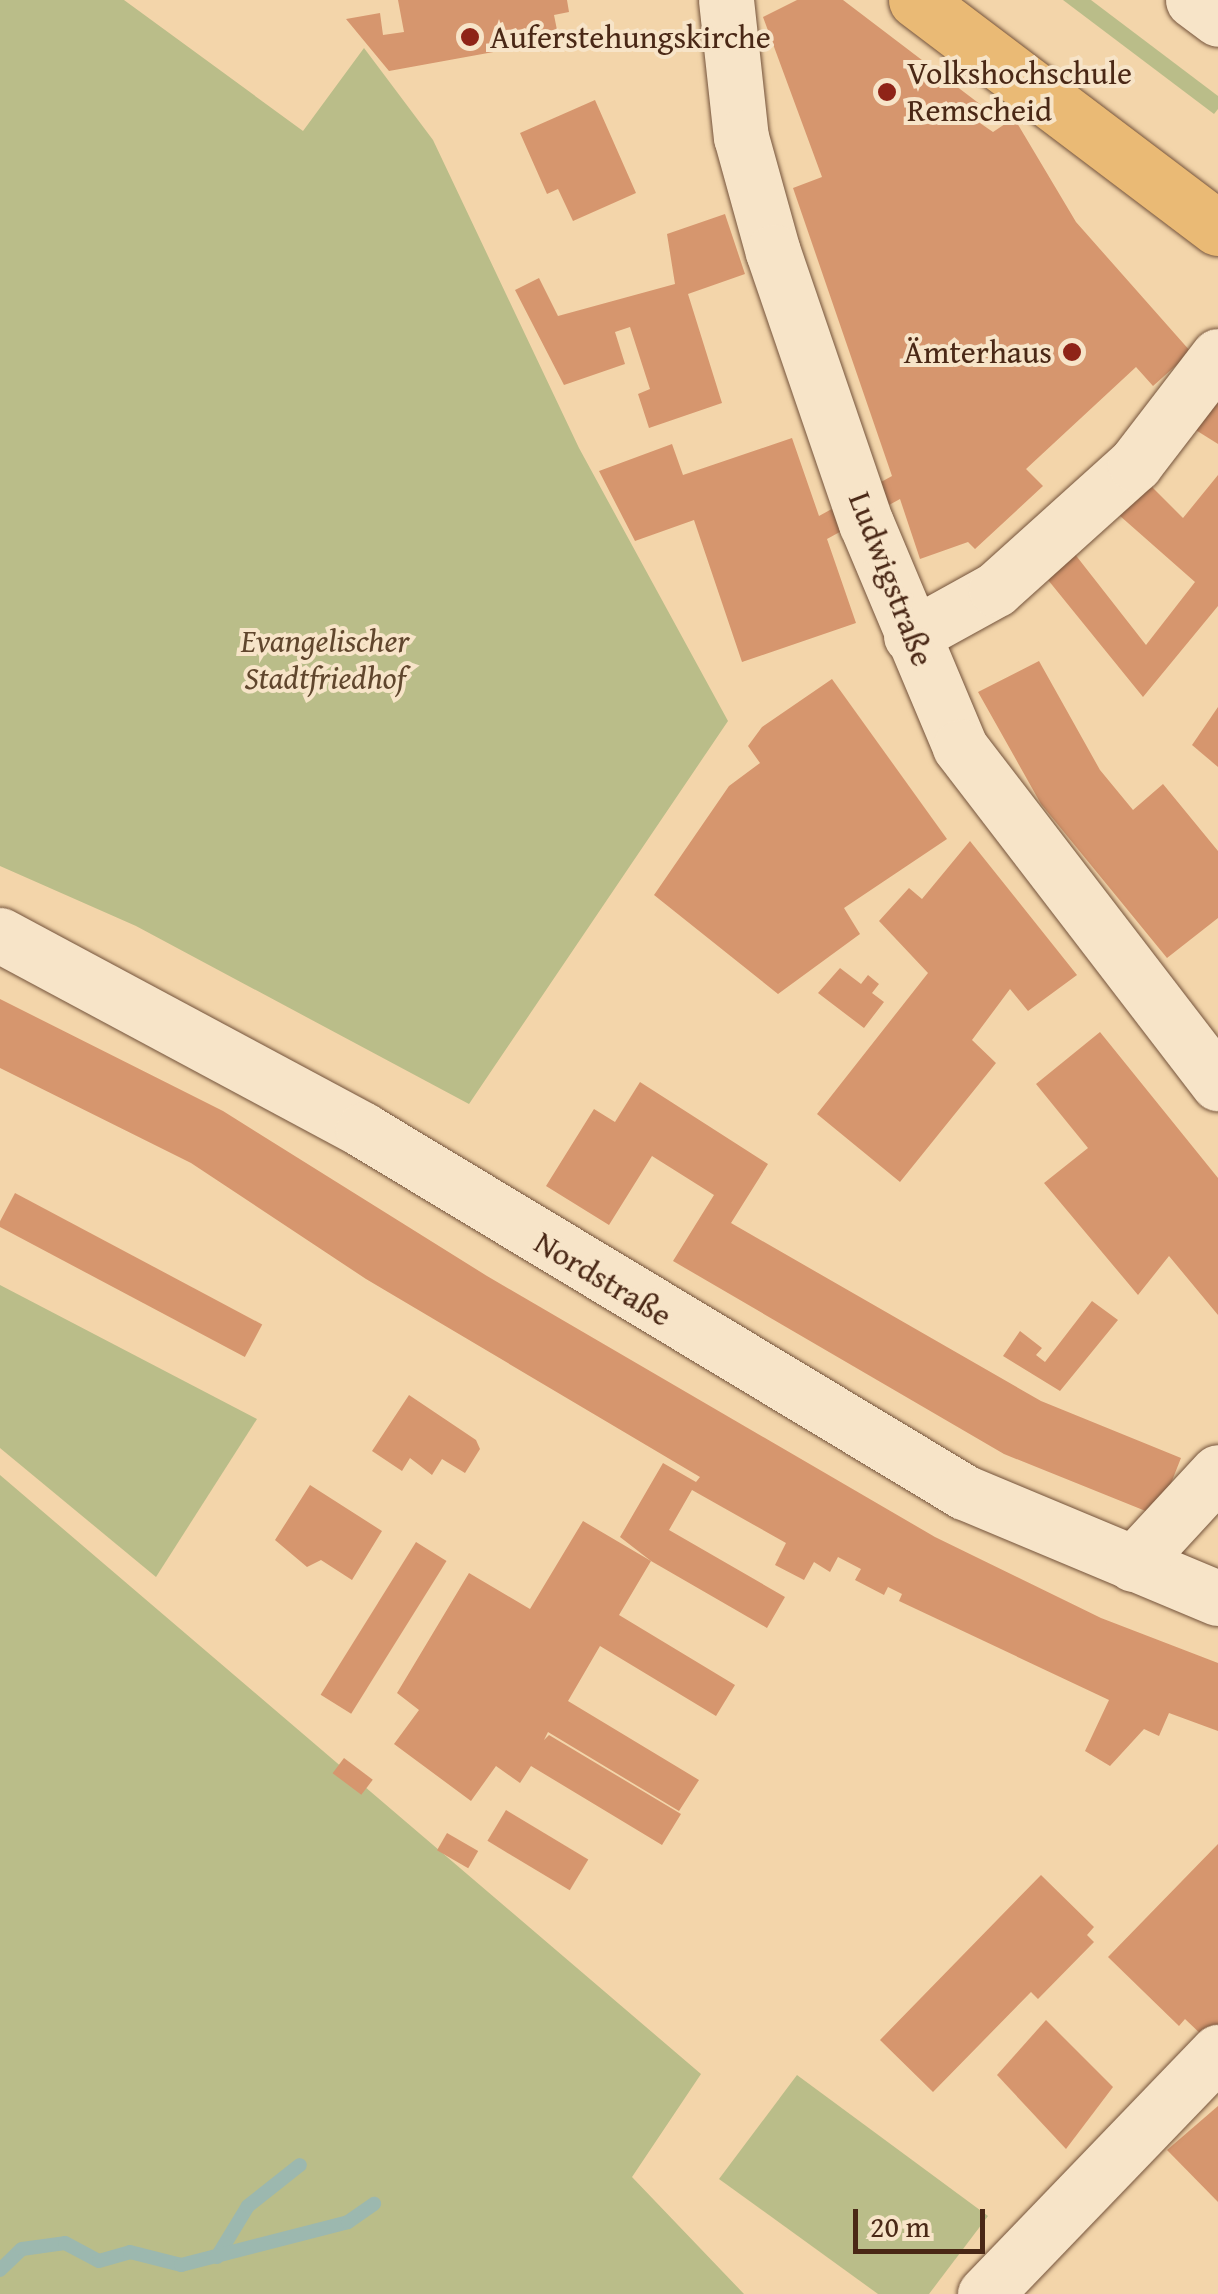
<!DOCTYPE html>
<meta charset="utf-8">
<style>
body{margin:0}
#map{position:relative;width:1218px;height:2294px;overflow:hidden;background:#f3d5aa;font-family:"Gentium Book Plus",serif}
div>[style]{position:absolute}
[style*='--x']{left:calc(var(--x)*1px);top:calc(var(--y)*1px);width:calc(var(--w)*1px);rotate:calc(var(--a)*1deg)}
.green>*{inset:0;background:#babd89}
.stream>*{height:14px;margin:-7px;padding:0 7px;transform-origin:7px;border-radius:7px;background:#9cb8af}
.building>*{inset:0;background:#d6966e;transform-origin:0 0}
.roads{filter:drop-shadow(0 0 2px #74533b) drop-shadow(0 0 2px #74533b)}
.minor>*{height:55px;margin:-27.5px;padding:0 27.5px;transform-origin:27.5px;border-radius:27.5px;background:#f7e4c8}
.major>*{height:55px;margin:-27.5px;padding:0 27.5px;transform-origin:27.5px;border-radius:27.5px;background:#eaba75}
.dots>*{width:28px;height:28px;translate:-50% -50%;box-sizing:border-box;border:5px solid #f7e4c8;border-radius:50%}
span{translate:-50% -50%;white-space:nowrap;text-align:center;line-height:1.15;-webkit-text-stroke:8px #f7e4c8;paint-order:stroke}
.poi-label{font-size:32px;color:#4a2816}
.left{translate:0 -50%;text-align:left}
.right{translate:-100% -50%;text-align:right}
.street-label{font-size:32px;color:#4a2816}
.park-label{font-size:32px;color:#60462d;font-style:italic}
.scale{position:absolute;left:853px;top:2209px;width:132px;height:45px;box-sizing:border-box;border:5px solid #4a2816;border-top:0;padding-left:12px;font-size:30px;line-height:35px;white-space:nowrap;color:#4a2816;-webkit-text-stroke:8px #f7e4c8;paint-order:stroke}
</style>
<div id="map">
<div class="green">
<div style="clip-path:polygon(0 0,124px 0,303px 131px,364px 48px,433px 140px,579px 448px,728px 721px,469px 1104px,136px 926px,0 866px)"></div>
<div style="clip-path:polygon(1063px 0,1091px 0,1218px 96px,1218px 109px,1214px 114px)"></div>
<div style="clip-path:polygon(0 1285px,257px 1419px,156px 1577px,0 1448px)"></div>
<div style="clip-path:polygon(0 1475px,701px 2074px,632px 2177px,744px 2294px,0 2294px)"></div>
<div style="clip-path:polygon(797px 2075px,988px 2216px,929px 2294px,878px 2294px,719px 2179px)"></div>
</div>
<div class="stream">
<div style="--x:217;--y:2257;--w:60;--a:-58.7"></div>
<div style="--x:248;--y:2206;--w:66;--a:-38.3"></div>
<div style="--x:0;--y:2270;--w:30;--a:-44"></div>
<div style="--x:22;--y:2249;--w:43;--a:-7.9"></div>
<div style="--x:65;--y:2243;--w:38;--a:28"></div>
<div style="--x:99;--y:2261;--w:32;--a:-16"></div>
<div style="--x:130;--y:2252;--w:53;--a:14.3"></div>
<div style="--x:181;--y:2265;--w:172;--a:-14.4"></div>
<div style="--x:348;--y:2222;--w:32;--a:-35"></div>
</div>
<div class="building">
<div style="clip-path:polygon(398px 0,567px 0,569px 12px,554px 15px,559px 40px,389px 71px,346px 19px,380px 13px,383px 35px,404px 32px)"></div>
<div style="clip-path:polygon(797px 0,843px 0,985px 108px,977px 121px,993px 132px,1014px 118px,1076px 222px,1191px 352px,1153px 386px,1136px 367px,1026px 469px,1043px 486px,975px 549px,968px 542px,920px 559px,900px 499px,827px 539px,856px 623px,742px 662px,694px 520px,635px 541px,599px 471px,672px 444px,683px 475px,792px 438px,819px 516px,892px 476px,793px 188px,822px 177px,763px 17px)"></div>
<div style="clip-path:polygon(595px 100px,636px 193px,573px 221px,558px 189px,547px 194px,520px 133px)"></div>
<div style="clip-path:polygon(725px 214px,745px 274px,688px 294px,722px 403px,649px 428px,638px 394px,650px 389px,630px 327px,615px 332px,625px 364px,564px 385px,515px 290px,539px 278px,558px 316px,675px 284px,667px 234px)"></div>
<div style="clip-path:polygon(1218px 391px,1218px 444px,1183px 422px)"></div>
<div style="clip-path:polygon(1140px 475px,1183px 518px,1218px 475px,1218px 606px,1143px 697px,1044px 575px,1074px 553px,1146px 645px,1195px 582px,1111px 508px)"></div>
<div style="clip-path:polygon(1039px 661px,1100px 770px,1133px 810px,1163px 784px,1218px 851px,1218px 918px,1167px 958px,1041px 804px,978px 692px)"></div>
<div style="clip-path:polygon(832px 679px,947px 839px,844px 908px,860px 934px,778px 994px,654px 895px,729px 786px,760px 763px,748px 746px,762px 727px)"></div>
<div style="clip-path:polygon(1218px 707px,1218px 767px,1192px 745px)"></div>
<div style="clip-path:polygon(970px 841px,1077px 975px,1028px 1011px,1010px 989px,972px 1040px,996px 1063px,900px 1182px,817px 1114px,928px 973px,879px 921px,909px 888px,922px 899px)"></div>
<div style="clip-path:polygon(840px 968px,861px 984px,868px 975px,879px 984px,872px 993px,884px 1002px,864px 1028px,818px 993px)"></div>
<div style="clip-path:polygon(0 999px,223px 1111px,487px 1276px,935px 1537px,1101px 1618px,1218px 1663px,1218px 1731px,1169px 1713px,1159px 1736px,1144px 1729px,1110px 1766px,1085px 1751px,1109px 1700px,899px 1601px,902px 1594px,888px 1587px,884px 1595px,855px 1580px,861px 1569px,838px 1557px,830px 1572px,814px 1562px,804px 1580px,775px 1565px,786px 1543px,692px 1490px,669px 1530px,785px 1597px,767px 1628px,651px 1561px,620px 1537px,663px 1463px,696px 1482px,700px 1477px,366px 1279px,191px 1163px,0 1068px)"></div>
<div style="clip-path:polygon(1100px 1032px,1218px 1178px,1218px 1315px,1169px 1256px,1138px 1295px,1044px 1183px,1088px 1148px,1036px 1084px)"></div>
<div style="clip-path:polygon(640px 1082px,768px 1164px,731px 1223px,1041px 1401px,1181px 1458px,1158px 1516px,1004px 1454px,673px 1261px,714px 1195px,652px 1156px,609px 1225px,546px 1186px,594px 1109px,615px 1122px)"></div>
<div style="left:15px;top:1193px;width:280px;height:37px;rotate:28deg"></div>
<div style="clip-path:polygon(1092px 1301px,1118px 1320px,1060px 1391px,1003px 1356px,1020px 1331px,1042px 1348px,1036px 1355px,1045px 1362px)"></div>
<div style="clip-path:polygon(409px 1395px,476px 1440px,480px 1449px,465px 1473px,442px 1459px,432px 1475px,410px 1458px,402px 1471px,372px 1451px)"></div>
<div style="clip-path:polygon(310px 1485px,382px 1531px,352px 1580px,321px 1560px,307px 1567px,275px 1540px)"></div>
<div style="clip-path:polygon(583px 1521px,651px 1561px,619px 1615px,735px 1685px,716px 1716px,600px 1646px,568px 1701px,699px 1780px,679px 1811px,548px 1732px,544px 1740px,549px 1735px,681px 1814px,662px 1845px,531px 1766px,520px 1783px,496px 1766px,471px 1801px,394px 1744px,419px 1710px,397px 1693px,469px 1573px,530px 1609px)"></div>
<div style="left:416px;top:1542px;width:36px;height:180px;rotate:32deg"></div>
<div style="left:344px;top:1758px;width:36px;height:19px;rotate:37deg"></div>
<div style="left:506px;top:1810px;width:96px;height:36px;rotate:31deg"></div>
<div style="left:447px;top:1833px;width:36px;height:20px;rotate:30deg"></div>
<div style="clip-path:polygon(1218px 1844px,1218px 2030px,1205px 2038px,1185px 2019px,1179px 2026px,1108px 1957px)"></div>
<div style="clip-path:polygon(1041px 1875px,1094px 1927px,1087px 1935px,1094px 1942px,1038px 1999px,1031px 1992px,933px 2092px,880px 2040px)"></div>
<div style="clip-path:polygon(1046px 2020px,1113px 2087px,1066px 2149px,997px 2075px)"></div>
<div style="clip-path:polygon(1218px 2106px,1218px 2202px,1167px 2150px)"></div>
</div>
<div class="roads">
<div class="minor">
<div style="--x:726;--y:0;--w:138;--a:83.8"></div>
<div style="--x:741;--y:137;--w:119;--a:74.5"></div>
<div style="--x:773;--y:252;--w:287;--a:71.1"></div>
<div style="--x:866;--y:523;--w:243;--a:67.2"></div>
<div style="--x:960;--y:747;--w:424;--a:52.5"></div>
<div style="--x:1193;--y:0;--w:31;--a:37"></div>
<div style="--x:911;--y:636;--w:97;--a:-28.9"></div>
<div style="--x:996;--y:589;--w:187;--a:-42"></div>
<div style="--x:1135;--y:464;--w:136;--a:-52.5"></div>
<div style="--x:0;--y:935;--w:412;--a:28.2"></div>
<div style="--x:363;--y:1130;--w:702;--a:31.06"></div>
<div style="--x:964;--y:1492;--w:275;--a:22.7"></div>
<div style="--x:1133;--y:1564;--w:125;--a:-47.3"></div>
<div style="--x:985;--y:2294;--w:336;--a:-46.1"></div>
</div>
<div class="major">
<div style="--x:916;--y:0;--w:378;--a:37.1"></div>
</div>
</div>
<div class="dots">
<div style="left:470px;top:37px;background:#8f2418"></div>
<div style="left:887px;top:92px;background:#8f2418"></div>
<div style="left:1072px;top:352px;background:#8f2418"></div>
</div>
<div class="poi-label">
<span class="left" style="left:490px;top:37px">Auferstehungskirche</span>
<span class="left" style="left:907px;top:92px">Volkshochschule<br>Remscheid</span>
<span class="right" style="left:1052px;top:352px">Ämterhaus</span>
</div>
<div class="street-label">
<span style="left:891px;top:579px;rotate:69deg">Ludwigstraße</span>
<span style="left:603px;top:1279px;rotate:31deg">Nordstraße</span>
</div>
<div class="park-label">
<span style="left:325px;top:660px">Evangelischer<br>Stadtfriedhof</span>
</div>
<div class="scale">20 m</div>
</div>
